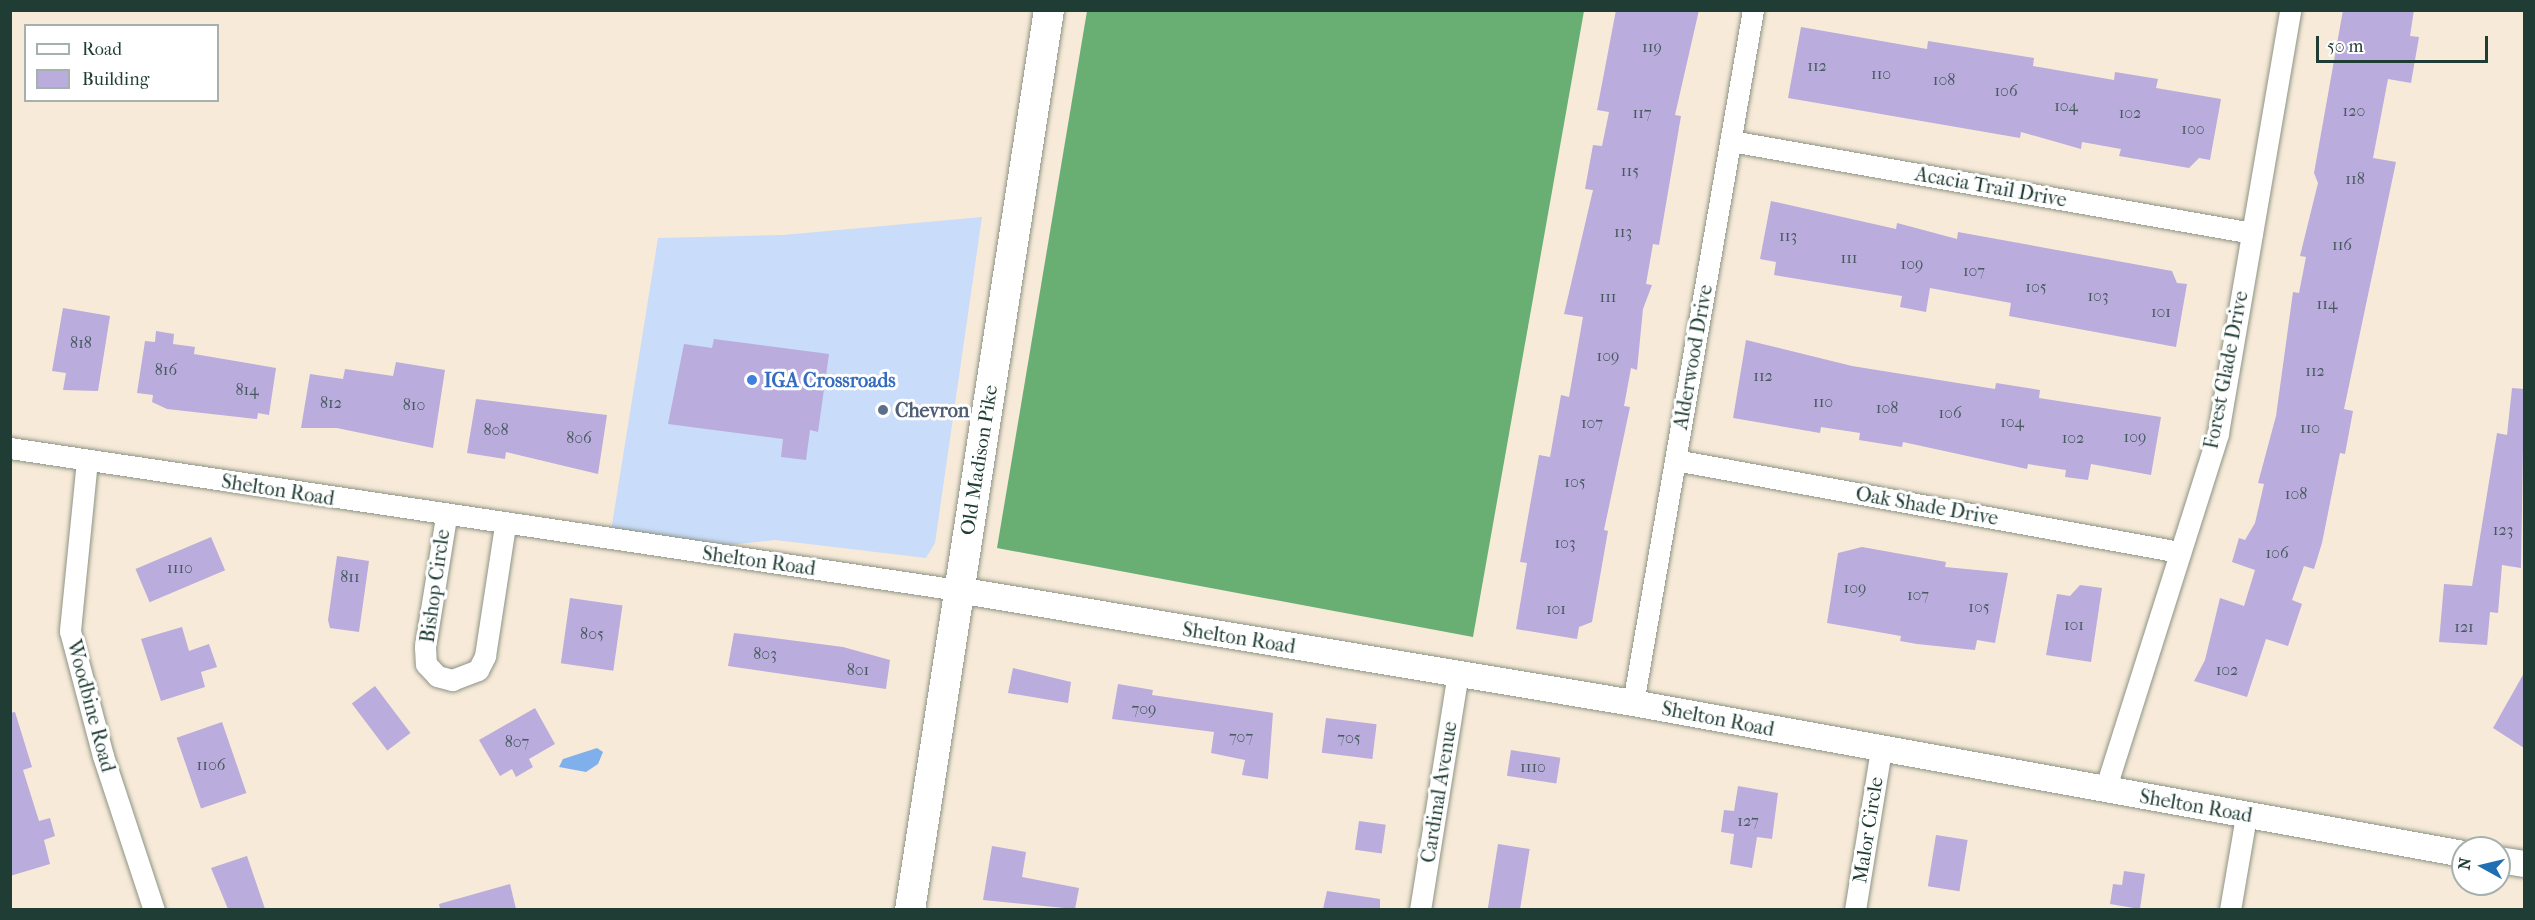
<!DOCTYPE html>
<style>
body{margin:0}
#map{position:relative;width:2535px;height:920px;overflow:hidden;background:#f8ead8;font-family:"IM FELL French Canon",serif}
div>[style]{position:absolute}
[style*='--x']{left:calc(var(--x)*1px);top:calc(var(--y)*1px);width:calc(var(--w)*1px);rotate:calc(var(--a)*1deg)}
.built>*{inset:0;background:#c9dcf9}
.forest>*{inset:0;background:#69af74}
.water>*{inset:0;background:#80b0eb}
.building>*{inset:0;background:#baacdc;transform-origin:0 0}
.roads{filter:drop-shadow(0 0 2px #8c9486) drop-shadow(0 0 2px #8c9486)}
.minor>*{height:21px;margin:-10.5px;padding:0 10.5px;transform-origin:10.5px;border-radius:10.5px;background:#fff}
.tertiary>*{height:26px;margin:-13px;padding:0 13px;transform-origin:13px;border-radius:13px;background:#fff}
.secondary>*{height:30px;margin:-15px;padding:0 15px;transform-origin:15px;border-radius:15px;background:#fff}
.dots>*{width:16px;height:16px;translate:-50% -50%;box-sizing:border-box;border:3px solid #fff;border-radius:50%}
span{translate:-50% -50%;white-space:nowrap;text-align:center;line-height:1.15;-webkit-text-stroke:6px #fff;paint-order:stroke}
.number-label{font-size:16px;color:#46595e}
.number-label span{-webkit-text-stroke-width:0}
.street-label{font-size:20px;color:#1f3d34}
.shop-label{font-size:20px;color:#366cbe;font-weight:700}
.left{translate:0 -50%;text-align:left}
.service-label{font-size:20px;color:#4e5e75;font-weight:700}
.frame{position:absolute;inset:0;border:12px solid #1f3d34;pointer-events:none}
.legend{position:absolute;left:24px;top:24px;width:195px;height:78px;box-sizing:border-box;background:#fff;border:2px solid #a5b1ae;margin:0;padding:8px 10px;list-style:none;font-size:18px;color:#1f3d34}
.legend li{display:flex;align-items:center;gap:12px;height:30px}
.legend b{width:30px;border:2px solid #a5b1ae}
.north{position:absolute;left:2451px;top:836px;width:60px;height:60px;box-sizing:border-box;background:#fff;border:2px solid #a5b1ae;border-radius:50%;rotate:278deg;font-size:16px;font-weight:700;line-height:24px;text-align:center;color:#1f3d34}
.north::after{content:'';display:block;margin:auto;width:21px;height:27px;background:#1f6fb2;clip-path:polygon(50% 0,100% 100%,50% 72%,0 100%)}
.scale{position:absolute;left:2316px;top:36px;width:172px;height:27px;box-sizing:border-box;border:3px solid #1f3d34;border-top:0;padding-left:8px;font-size:18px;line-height:21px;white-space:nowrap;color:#1f3d34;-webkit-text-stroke:4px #fff;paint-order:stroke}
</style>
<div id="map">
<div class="built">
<div style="clip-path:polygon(982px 217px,935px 543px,926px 558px,775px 540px,728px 545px,611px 531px,658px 238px,783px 235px)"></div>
</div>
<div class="forest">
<div style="clip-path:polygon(1087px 11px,1584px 11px,1473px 637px,997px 548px)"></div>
</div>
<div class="water">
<div style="clip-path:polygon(597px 748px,603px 752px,598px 764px,586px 772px,559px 767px,563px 759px)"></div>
</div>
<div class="building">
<div style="clip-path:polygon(1616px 10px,1699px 10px,1675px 115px,1681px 116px,1659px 245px,1653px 244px,1646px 284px,1652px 285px,1643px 309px,1637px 370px,1631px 368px,1624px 406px,1630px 407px,1604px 530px,1608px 531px,1592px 622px,1579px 627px,1577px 639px,1516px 629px,1527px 563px,1520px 562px,1539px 455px,1550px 457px,1561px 395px,1569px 397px,1583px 317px,1564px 314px,1593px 190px,1585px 189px,1593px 145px,1602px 146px,1609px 112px,1597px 110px)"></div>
<div style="clip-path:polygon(2343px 10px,2414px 10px,2410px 36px,2419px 37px,2411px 83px,2388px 79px,2373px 158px,2396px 162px,2344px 409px,2353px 411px,2345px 454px,2340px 453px,2322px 543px,2314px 569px,2304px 566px,2292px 600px,2302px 604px,2288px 646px,2266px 639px,2247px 697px,2194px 681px,2205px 660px,2220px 598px,2244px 606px,2255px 570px,2232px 562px,2239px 538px,2245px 540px,2255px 523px,2264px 484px,2258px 483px,2276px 416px,2293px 292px,2299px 293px,2306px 257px,2300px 256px,2318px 183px,2314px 173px)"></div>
<div style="clip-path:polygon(1801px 27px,1927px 49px,1928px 41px,2034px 58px,2033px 66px,2114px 80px,2115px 72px,2158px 79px,2156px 88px,2221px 99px,2210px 160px,2199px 158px,2189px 168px,2119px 156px,2121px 149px,2082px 142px,2081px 149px,2021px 132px,2020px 138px,1788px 98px)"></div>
<div style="clip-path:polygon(1771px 201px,1896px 229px,1897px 223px,1957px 239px,1958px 232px,2172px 271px,2177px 283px,2187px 284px,2176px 347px,2009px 316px,2011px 303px,1930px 288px,1926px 312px,1900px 307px,1902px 296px,1774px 275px,1776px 262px,1760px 259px)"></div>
<div style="clip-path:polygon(63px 308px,110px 316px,98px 391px,63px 390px,66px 373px,52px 371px)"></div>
<div style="clip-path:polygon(156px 331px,174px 334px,173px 344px,195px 347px,194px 354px,276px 368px,269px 415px,258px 413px,257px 419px,167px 409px,152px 402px,153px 395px,137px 393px,145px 341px,155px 342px)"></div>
<div style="clip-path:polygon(714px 339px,829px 354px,818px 432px,810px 430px,806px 460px,781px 457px,783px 439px,668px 424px,684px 344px,712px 348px)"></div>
<div style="clip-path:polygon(1746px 340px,1852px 366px,1995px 389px,1996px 383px,2040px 390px,2039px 398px,2161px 417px,2151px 475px,2091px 464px,2088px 480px,2065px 477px,2066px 470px,2028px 464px,2027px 469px,1903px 442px,1902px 447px,1859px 440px,1860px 433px,1821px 427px,1820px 433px,1733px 418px)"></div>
<div style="clip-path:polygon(396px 362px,445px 370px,433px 448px,337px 428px,301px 428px,310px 374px,343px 379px,345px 369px,393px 376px)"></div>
<div style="clip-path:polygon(2512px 388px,2524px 389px,2521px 568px,2502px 565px,2498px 613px,2490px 612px,2487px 645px,2439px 642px,2444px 584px,2472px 586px,2497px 433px,2507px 435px)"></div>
<div style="clip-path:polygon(476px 399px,607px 415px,598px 474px,506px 452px,505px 459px,467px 453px)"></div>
<div style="left:211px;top:537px;width:36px;height:82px;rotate:67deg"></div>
<div style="clip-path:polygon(1862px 547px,1946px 562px,1945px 567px,2008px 573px,1995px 643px,1977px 640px,1975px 650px,1917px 644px,1900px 641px,1901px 636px,1827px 623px,1838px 553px)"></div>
<div style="clip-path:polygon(337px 556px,369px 561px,359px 632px,330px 628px,328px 620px)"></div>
<div style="clip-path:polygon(2080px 585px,2102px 588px,2091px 662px,2046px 655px,2057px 594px,2070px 596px)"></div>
<div style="left:570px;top:598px;width:53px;height:66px;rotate:8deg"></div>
<div style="clip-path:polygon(182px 627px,189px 651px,209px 644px,217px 667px,201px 672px,205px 687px,161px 701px,141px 639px)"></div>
<div style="clip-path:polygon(734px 633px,843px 647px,890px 660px,886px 689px,728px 666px)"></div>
<div style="clip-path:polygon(1013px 668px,1071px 682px,1068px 703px,1008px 693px)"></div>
<div style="clip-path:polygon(2524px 673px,2524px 748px,2493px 728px)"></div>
<div style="clip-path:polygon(1118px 684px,1153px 690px,1152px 695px,1273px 713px,1268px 779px,1242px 775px,1245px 760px,1211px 753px,1214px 732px,1112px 719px)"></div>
<div style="left:375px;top:686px;width:59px;height:29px;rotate:53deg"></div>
<div style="clip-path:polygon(535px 708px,555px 744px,529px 759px,533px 767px,516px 777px,512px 769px,500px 776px,479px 740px)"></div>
<div style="clip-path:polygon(15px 712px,32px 767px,23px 770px,39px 821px,50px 818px,55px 836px,44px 840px,50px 864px,10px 876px,10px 713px)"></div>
<div style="left:1326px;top:718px;width:51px;height:35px;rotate:7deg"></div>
<div style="left:222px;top:722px;width:75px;height:48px;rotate:71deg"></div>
<div style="left:1511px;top:750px;width:50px;height:26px;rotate:9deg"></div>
<div style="clip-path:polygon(1738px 786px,1778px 793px,1772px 839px,1757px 837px,1752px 868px,1730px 864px,1734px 834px,1721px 832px,1724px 810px,1734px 811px)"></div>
<div style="left:1359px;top:821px;width:27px;height:29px;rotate:8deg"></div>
<div style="left:1936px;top:835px;width:32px;height:52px;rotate:9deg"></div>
<div style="left:1498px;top:844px;width:32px;height:66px;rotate:9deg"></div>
<div style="clip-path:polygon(992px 846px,1026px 852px,1022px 877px,1079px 888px,1075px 909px,983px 900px)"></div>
<div style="clip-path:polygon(247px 856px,265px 909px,228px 909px,211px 868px)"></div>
<div style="clip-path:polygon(2124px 871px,2145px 874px,2140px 909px,2110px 904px,2113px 884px,2122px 885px)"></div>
<div style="clip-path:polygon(510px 884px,516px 909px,440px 909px,439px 904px)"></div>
<div style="clip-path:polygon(1327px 891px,1380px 899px,1380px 909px,1323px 909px)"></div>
</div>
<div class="roads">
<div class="minor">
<div style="--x:1731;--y:141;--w:529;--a:10.01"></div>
<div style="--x:10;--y:448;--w:959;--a:8.52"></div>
<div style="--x:87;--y:460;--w:172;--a:95.7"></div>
<div style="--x:70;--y:631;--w:129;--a:75.2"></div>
<div style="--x:103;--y:756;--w:162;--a:71.7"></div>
<div style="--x:1675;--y:460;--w:512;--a:10.34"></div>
<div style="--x:446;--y:517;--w:132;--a:99.2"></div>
<div style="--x:425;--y:647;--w:17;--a:87"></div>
<div style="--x:426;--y:664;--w:16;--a:47"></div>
<div style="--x:437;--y:676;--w:16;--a:15"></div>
<div style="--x:452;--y:680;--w:28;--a:-21"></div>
<div style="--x:478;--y:670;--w:16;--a:-63"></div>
<div style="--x:485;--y:656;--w:133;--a:-81.3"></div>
<div style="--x:1633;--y:703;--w:703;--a:-80.18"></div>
<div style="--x:2105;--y:790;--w:374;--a:-72.4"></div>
<div style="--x:2218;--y:433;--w:429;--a:-80.3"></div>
<div style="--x:1420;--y:910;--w:239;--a:-80.9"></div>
<div style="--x:1855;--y:910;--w:162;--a:-80.8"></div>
<div style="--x:2230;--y:910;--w:95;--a:-80.3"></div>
</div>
<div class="tertiary">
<div style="--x:958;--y:590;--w:684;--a:9.5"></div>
<div style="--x:1633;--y:703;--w:844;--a:10.31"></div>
<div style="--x:2499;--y:860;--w:25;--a:9"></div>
</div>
<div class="secondary">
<div style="--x:910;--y:910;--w:911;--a:-81.22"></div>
</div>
</div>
<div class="dots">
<div style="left:752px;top:380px;background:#3f7fe0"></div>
<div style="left:883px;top:410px;background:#5c6f8a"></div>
</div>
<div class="number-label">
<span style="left:1652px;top:47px">119</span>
<span style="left:1817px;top:66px">112</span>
<span style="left:1881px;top:74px">110</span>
<span style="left:1944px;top:80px">108</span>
<span style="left:2006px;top:91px">106</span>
<span style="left:2066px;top:106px">104</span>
<span style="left:2354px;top:111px">120</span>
<span style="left:1642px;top:113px">117</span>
<span style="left:2130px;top:113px">102</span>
<span style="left:2193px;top:129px">100</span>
<span style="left:1630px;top:171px">115</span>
<span style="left:2355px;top:179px">118</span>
<span style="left:1623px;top:232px">113</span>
<span style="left:1788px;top:236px">113</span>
<span style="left:2342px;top:245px">116</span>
<span style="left:1849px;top:258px">111</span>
<span style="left:1912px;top:264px">109</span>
<span style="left:1974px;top:271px">107</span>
<span style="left:2036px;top:287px">105</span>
<span style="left:2098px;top:296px">103</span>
<span style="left:1608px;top:297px">111</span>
<span style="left:2327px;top:304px">114</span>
<span style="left:2161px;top:312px">101</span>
<span style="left:81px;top:343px">818</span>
<span style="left:1608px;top:356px">109</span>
<span style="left:166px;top:370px">816</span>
<span style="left:2315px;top:371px">112</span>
<span style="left:1763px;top:376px">112</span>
<span style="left:247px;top:390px">814</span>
<span style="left:1823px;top:402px">110</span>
<span style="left:331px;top:403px">812</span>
<span style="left:414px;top:405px">810</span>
<span style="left:1887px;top:408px">108</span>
<span style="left:1950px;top:413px">106</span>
<span style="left:2012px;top:422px">104</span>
<span style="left:1592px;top:423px">107</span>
<span style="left:2310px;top:428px">110</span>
<span style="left:496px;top:430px">808</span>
<span style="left:2135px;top:437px">109</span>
<span style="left:579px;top:438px">806</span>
<span style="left:2073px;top:438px">102</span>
<span style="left:1575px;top:482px">105</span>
<span style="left:2296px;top:494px">108</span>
<span style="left:2503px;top:530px">123</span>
<span style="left:1565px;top:543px">103</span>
<span style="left:2277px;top:553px">106</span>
<span style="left:180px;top:568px">1110</span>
<span style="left:350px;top:577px">811</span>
<span style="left:1855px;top:588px">109</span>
<span style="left:1918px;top:595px">107</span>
<span style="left:1979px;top:607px">105</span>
<span style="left:1556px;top:609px">101</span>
<span style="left:2074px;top:625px">101</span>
<span style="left:2464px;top:627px">121</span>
<span style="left:592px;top:634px">805</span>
<span style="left:765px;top:654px">803</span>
<span style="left:858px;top:670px">801</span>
<span style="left:2227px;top:670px">102</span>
<span style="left:1144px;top:709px">709</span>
<span style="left:1241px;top:737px">707</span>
<span style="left:1349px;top:738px">705</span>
<span style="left:517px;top:742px">807</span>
<span style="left:211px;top:765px">1106</span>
<span style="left:1533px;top:767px">1110</span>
<span style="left:1748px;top:821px">127</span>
</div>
<div class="street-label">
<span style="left:1991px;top:187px;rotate:10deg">Acacia Trail Drive</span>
<span style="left:1693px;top:357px;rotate:-80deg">Alderwood Drive</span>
<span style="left:2226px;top:370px;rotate:-79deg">Forest Glade Drive</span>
<span style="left:979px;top:460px;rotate:-81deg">Old Madison Pike</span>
<span style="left:278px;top:490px;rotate:9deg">Shelton Road</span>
<span style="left:1927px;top:506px;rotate:10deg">Oak Shade Drive</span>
<span style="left:759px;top:561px;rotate:8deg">Shelton Road</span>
<span style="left:435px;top:586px;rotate:-82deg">Bishop Circle</span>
<span style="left:1239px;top:638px;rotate:9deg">Shelton Road</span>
<span style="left:91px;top:706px;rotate:75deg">Woodbine Road</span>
<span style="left:1718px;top:719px;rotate:11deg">Shelton Road</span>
<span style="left:1439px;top:792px;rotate:-81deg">Cardinal Avenue</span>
<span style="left:2196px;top:806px;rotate:10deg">Shelton Road</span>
<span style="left:1868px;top:830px;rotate:-81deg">Malor Circle</span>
</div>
<div class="shop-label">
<span class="left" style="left:764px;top:380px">IGA Crossroads</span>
</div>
<div class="service-label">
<span class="left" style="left:895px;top:410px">Chevron</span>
</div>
<div class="frame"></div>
<ul class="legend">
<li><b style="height:8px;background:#fff"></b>Road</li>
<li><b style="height:16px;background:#baacdc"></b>Building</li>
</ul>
<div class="north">N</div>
<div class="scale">50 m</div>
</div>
